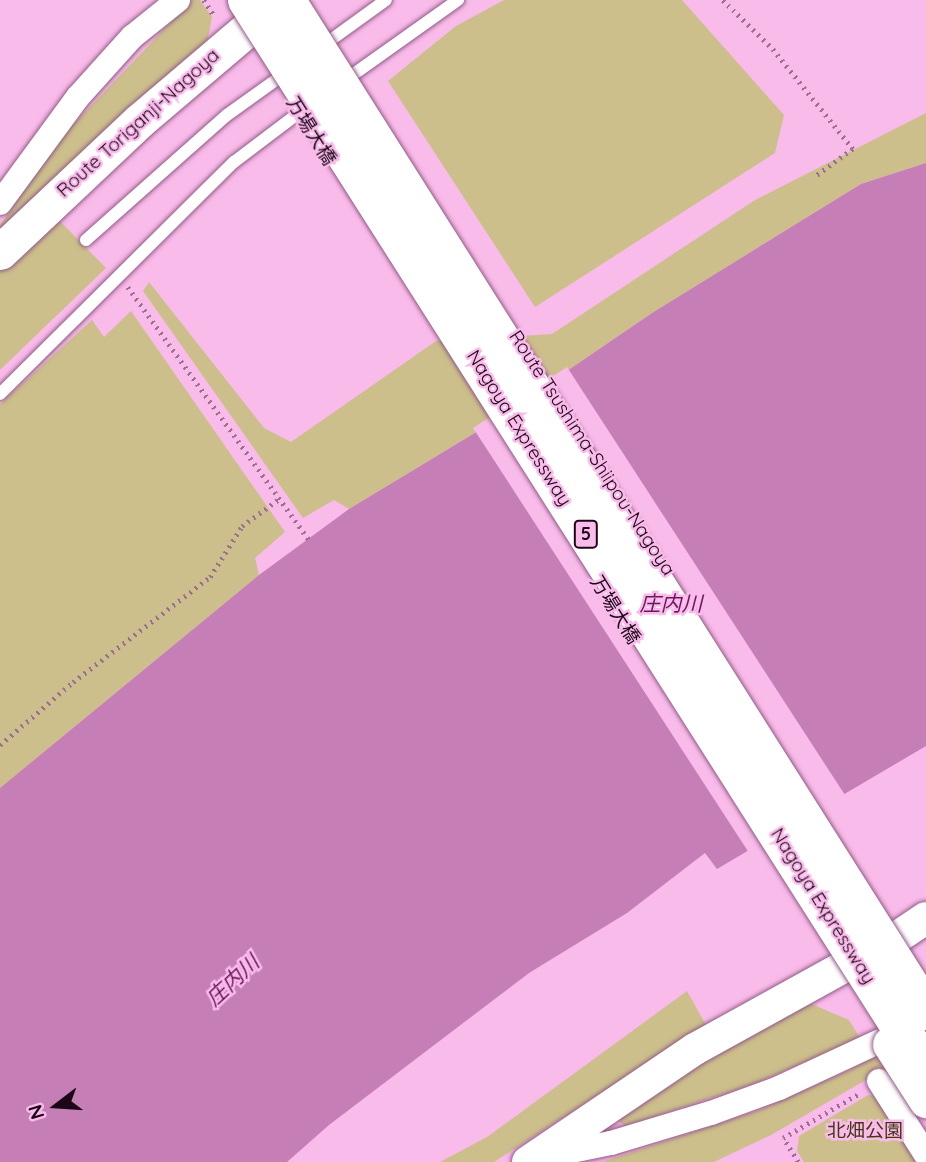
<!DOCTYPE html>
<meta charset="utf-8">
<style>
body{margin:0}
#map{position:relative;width:926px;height:1162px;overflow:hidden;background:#f9bbea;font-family:Quicksand,"Noto Sans JP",sans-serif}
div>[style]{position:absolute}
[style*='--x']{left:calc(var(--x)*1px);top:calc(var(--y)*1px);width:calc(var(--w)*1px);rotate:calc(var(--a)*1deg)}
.green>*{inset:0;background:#ccbf8b}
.water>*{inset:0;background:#c67fb6}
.pier>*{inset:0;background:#f9bbea;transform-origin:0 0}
.path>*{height:4.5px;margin-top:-2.25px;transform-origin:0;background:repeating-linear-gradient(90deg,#9c6f92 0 2px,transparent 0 7px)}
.roads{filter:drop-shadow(0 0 2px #925a85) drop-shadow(0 0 2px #925a85)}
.service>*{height:12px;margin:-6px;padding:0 6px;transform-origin:6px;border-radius:6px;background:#fff}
.minor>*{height:24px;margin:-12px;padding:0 12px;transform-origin:12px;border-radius:12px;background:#fff}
.tertiary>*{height:32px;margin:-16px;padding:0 16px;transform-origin:16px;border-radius:16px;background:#fff}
.secondary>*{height:35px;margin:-17.5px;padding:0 17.5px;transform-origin:17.5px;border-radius:17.5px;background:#fff}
.bridges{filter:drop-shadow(0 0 2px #925a85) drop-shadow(0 0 2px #925a85)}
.secondary-bridge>*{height:35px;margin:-17.5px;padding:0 17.5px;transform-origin:17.5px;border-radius:17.5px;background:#fff}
.motorway-bridge>*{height:38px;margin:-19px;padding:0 19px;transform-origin:19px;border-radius:19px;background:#fff}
span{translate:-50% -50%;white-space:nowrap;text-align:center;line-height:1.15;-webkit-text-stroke:5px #f9bbea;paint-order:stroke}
.shield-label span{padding:2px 5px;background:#f9bbea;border:2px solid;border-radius:5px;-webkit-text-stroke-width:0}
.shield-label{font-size:18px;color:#1c0718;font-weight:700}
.street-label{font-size:19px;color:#1c0718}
.park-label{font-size:19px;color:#423812}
.water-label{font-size:21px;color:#6b165e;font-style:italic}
.north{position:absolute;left:21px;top:1071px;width:70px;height:70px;-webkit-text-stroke:5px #f9bbea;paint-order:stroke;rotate:253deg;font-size:19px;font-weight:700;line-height:28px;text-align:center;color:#1c0718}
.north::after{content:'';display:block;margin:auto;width:24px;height:32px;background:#1c0718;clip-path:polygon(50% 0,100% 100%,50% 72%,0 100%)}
</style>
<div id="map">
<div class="green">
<div style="clip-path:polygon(192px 0,200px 0,212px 17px,206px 49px,0 238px,0 225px,65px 133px)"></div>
<div style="clip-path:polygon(504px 0,682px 0,784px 115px,775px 153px,535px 307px,388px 81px,456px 26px)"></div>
<div style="clip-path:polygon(926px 113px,926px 163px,861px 184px,652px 313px,488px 425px,349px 509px,334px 500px,303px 518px,143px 291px,149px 282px,264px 428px,291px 442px,436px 341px,552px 334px,755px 200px)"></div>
<div style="clip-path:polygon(54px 215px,106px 268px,0 370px,0 267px)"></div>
<div style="clip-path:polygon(131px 311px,285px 532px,255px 558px,259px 575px,0 788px,0 404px,92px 320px,104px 337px)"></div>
<div style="clip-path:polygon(687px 991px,706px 1025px,494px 1162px,440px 1162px,487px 1137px)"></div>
<div style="clip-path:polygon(809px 1003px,849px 1020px,860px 1038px,754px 1084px,625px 1126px,618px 1120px,697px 1062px)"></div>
<div style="clip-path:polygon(926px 1027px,926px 1045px,771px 1135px,714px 1162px,602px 1162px,760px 1110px,850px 1070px)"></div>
<div style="clip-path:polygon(868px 1095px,880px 1097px,920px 1162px,804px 1162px,797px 1151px,799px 1136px)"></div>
</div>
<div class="water">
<div style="clip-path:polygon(926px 163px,926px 746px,717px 869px,705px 853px,627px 913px,529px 973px,329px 1125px,287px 1162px,0 1162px,0 788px,259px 575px,349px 509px,488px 425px,652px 313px,861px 184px)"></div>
</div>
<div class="pier">
<div style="left:567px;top:367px;width:511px;height:112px;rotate:57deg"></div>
</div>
<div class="path">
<div style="--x:204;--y:0;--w:20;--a:57"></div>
<div style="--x:723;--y:0;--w:70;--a:44.4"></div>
<div style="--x:773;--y:49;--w:128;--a:51.3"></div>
<div style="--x:853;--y:149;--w:46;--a:143.9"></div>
<div style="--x:128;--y:287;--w:311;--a:54.4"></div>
<div style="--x:0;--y:745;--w:96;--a:-40.8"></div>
<div style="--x:73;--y:682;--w:173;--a:-37.5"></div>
<div style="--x:210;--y:577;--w:60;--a:-57.9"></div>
<div style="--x:242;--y:526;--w:46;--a:-36.1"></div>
<div style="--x:798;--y:1162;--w:28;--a:-122"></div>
<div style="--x:783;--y:1138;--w:89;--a:-30.3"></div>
</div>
<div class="roads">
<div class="service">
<div style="--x:321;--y:47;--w:80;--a:-35.9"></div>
<div style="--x:344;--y:81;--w:140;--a:-35.4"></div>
<div style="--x:86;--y:240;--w:188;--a:-41.6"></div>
<div style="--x:227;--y:115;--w:74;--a:-35.6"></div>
<div style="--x:0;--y:394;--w:330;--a:-44.8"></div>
<div style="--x:234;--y:162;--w:94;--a:-37.2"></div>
</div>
<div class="minor">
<div style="--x:0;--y:203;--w:132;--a:-53.7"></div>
<div style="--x:78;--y:97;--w:81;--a:-48"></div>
<div style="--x:132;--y:37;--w:59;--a:-38.8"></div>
<div style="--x:879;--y:1081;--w:88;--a:57.6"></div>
<div style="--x:542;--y:1157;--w:70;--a:-11.5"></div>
<div style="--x:611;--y:1143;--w:104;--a:-16.7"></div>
<div style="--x:711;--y:1113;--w:72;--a:-20.2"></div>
<div style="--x:779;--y:1088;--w:136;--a:-24.9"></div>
</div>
<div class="tertiary">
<div style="--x:899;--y:936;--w:32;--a:-34"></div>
<div style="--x:528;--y:1162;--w:202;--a:-34.1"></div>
<div style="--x:695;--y:1049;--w:168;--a:-28.9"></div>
</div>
<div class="secondary">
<div style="--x:0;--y:252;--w:191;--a:-43.3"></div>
<div style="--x:139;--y:121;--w:187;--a:-40.4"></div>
</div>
</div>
<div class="bridges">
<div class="secondary-bridge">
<div style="--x:890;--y:1044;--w:67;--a:57.3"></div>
</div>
<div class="motorway-bridge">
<div style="--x:247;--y:0;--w:1266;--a:57.55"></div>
<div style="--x:286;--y:0;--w:1197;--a:57.66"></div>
</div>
</div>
<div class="shield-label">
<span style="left:586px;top:534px">5</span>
</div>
<div class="street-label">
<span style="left:138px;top:123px;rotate:-42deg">Route Toriganji-Nagoya</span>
<span style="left:311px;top:131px;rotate:58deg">万場大橋</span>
<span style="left:519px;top:428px;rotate:58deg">Nagoya Expressway</span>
<span style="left:592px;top:453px;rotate:57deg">Route Tsushima-Shiipou-Nagoya</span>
<span style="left:615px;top:610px;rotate:58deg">万場大橋</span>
<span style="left:823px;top:906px;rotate:58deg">Nagoya Expressway</span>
</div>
<div class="park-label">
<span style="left:865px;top:1131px">北畑公園</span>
</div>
<div class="water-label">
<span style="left:671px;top:603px">庄内川</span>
<span style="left:232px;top:980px;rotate:-43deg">庄内川</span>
</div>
<div class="north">N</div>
</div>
